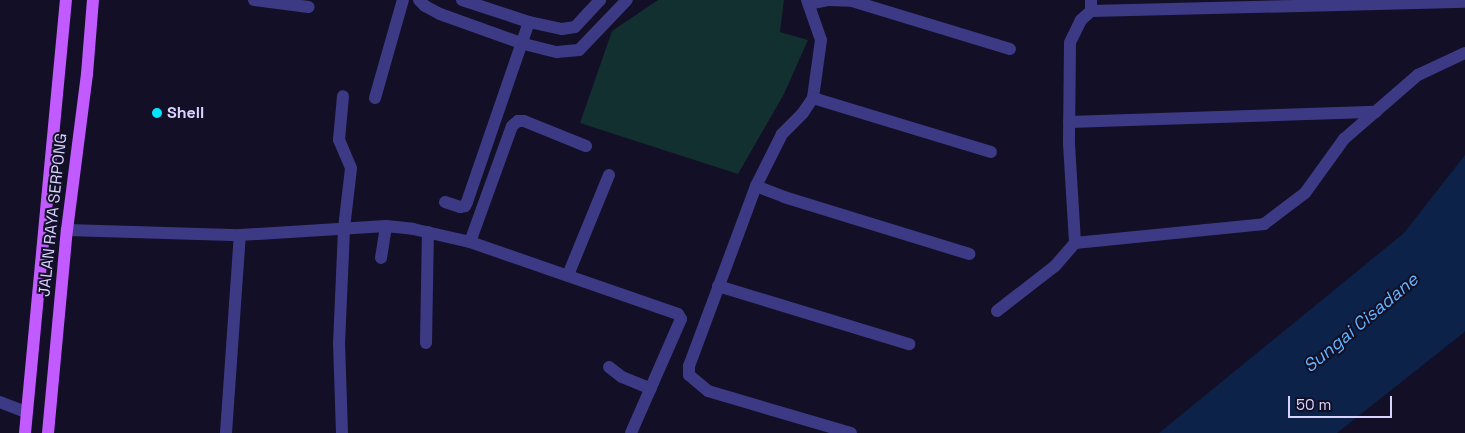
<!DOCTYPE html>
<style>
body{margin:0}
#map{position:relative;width:1465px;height:433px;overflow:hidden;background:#130f26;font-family:"Space Grotesk",sans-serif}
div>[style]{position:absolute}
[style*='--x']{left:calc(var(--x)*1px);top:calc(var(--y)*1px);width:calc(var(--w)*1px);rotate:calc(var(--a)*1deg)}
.green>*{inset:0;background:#12302f}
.water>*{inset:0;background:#0c2248}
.minor>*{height:12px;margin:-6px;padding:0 6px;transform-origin:6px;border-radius:6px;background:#3d3a85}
.primary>*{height:12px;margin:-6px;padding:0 6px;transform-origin:6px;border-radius:6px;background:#c25bff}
.dots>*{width:14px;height:14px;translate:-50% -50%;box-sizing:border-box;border:2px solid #130f26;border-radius:50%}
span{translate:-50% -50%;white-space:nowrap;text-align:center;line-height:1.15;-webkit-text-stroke:4px #130f26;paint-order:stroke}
.poi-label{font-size:16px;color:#d9d4ff;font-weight:700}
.left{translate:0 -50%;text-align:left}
.street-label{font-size:16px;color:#d9d4ff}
.water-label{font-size:18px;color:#62b6ff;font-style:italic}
.scale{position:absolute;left:1288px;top:396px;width:104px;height:22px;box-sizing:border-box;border:2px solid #d9d4ff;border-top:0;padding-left:6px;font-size:15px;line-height:18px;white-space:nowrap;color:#d9d4ff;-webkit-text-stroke:4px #130f26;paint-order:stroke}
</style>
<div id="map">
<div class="green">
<div style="clip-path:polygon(658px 0,784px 0,780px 32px,808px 40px,784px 94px,738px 174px,580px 123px,612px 31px)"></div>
</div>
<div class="water">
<div style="clip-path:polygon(1465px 155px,1465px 331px,1462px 334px,1337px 433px,1159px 433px,1404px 233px)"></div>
</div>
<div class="minor">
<div style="--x:254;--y:0;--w:55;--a:7.3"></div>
<div style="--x:419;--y:0;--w:8;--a:45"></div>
<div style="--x:425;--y:6;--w:17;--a:28"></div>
<div style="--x:440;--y:14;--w:89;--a:19.7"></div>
<div style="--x:524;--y:44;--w:34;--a:14"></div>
<div style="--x:557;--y:52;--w:22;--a:-5"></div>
<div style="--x:579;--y:50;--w:69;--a:-46.2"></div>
<div style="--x:462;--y:0;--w:71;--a:18.2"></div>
<div style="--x:529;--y:22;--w:34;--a:12"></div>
<div style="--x:562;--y:29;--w:13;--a:-9"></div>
<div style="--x:575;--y:27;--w:37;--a:-47"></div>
<div style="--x:807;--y:0;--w:42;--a:70.7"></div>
<div style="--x:821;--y:40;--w:59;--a:97.9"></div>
<div style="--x:813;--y:98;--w:18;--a:124"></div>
<div style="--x:803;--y:113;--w:30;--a:135"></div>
<div style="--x:782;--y:134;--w:58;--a:116.6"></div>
<div style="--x:756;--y:186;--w:192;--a:110.4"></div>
<div style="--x:689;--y:366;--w:9;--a:90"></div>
<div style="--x:689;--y:375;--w:25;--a:40"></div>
<div style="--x:708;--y:391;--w:149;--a:16.4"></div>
<div style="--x:1091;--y:0;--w:11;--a:90"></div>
<div style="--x:1091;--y:11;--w:13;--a:138"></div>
<div style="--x:1081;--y:20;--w:25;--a:116"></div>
<div style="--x:1070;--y:43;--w:101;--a:90.6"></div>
<div style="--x:1069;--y:144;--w:99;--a:86.5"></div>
<div style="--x:1075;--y:243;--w:190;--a:-5.7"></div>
<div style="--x:1264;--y:224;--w:51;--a:-37.1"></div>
<div style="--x:1305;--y:193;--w:67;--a:-54.2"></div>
<div style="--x:1344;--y:139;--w:98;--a:-40.9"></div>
<div style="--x:1418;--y:75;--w:52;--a:-25.1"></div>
<div style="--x:809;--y:4;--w:19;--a:-12"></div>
<div style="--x:828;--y:0;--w:24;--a:2"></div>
<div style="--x:852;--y:1;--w:165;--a:16.9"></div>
<div style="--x:1091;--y:11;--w:374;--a:-1.4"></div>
<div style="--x:375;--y:98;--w:102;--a:-74.1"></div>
<div style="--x:813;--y:98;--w:186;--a:16.9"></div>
<div style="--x:1069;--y:122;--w:307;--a:-1.9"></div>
<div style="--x:756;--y:186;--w:30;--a:21"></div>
<div style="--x:784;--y:197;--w:194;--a:17.1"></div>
<div style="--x:445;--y:202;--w:16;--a:18"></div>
<div style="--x:460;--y:207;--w:5;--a:-11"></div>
<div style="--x:465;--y:206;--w:4;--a:-63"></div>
<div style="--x:467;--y:202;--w:190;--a:-71"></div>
<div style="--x:67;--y:230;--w:173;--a:1.7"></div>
<div style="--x:240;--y:235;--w:146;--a:-3.5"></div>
<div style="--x:386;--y:226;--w:27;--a:6"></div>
<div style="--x:413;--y:229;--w:58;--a:12.8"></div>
<div style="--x:470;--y:242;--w:220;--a:19.1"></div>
<div style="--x:678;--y:314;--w:6;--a:59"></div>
<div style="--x:681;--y:319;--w:124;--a:113.7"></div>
<div style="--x:470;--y:242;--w:123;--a:-70.1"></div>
<div style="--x:512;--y:126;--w:8;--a:-40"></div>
<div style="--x:518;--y:121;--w:6;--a:0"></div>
<div style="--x:524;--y:121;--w:67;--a:22"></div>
<div style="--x:381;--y:258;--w:32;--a:-81"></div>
<div style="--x:568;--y:275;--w:108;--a:-67.7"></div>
<div style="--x:718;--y:286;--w:200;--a:16.9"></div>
<div style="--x:997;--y:311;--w:73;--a:-37.8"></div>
<div style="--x:1055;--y:266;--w:30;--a:-49"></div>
<div style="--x:426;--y:343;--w:111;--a:-89"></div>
<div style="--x:609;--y:367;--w:16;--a:38"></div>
<div style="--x:622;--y:377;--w:31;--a:22"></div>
<div style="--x:0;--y:402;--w:28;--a:21"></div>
<div style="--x:226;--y:433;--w:198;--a:-86"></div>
<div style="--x:342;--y:433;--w:89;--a:-91.9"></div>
<div style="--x:339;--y:344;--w:116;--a:-87.5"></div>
<div style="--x:344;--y:228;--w:60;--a:-83.3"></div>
<div style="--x:351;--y:168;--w:30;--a:-113"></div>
<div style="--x:339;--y:140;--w:44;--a:-84.8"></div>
</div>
<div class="primary">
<div style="--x:25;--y:433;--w:435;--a:-84.6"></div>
<div style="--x:48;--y:433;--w:204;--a:-84.7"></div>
<div style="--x:67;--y:230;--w:157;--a:-82.7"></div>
<div style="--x:87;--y:74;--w:74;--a:-85.4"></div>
</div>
<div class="dots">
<div style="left:157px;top:113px;background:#00e5ff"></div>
</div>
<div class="poi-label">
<span class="left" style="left:167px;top:113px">Shell</span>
</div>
<div class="street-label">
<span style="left:53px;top:215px;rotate:-84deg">JALAN RAYA SERPONG</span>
</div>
<div class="water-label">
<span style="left:1361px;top:323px;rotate:-40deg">Sungai Cisadane</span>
</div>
<div class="scale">50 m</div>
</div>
